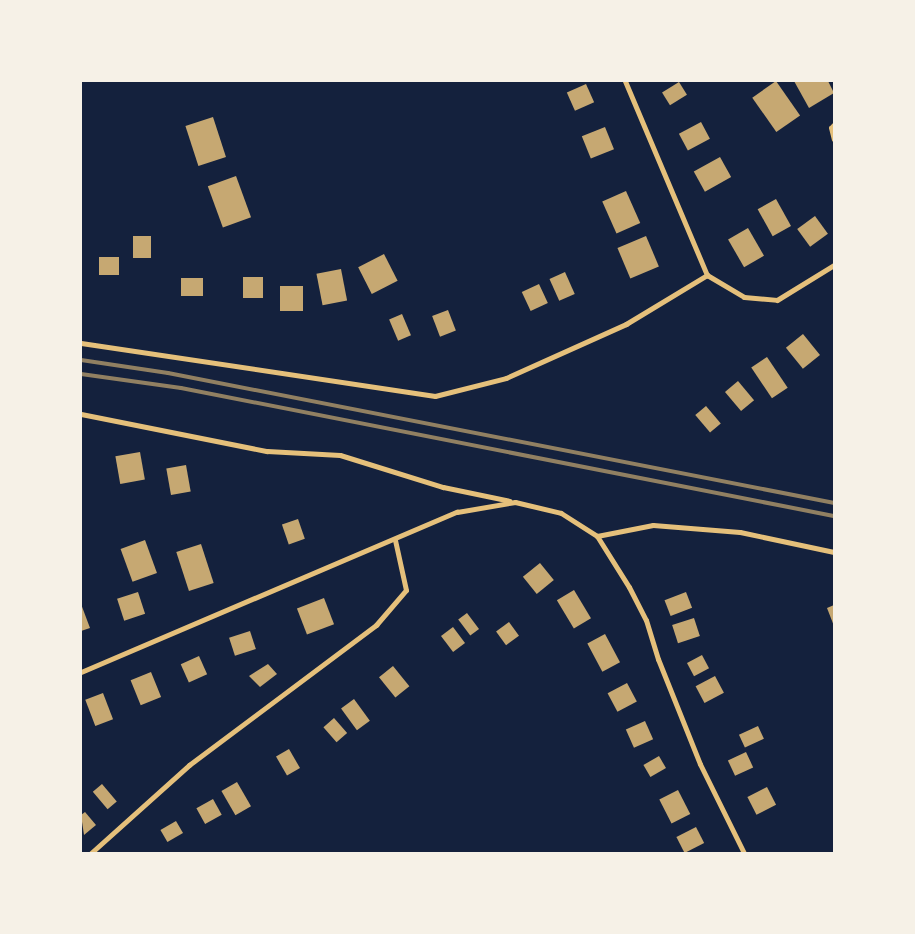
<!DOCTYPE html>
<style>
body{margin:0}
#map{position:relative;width:915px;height:934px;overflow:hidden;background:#14213d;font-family:Lora,serif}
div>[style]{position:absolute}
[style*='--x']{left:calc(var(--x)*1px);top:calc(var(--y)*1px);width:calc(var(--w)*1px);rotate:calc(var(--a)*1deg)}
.building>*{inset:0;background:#c6a872;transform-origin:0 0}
.service>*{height:4px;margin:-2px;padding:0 2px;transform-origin:2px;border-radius:2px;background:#e5c07b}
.minor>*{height:5px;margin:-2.5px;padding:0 2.5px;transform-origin:2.5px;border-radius:2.5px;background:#e5c07b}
.rail>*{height:4px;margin:-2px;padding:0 2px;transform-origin:2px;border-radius:2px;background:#918062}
span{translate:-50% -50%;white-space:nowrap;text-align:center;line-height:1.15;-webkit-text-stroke:5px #f6f1e7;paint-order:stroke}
.frame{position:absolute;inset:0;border:82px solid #f6f1e7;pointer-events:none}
</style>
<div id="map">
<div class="building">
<div style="left:776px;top:81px;width:42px;height:29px;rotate:55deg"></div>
<div style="clip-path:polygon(794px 81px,828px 81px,834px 93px,809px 108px)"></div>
<div style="left:679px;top:82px;width:15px;height:20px;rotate:58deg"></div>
<div style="left:586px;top:84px;width:20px;height:21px;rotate:66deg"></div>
<div style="left:213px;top:117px;width:42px;height:29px;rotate:72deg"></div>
<div style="left:701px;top:122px;width:19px;height:25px;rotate:62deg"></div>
<div style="left:605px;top:127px;width:24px;height:25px;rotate:68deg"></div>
<div style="left:720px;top:157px;width:23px;height:30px;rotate:61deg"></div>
<div style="left:236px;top:176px;width:44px;height:30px;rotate:70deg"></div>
<div style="left:626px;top:191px;width:35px;height:26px;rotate:66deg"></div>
<div style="left:776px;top:199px;width:31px;height:21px;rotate:61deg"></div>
<div style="left:815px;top:216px;width:22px;height:22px;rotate:54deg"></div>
<div style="left:748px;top:228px;width:32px;height:23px;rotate:60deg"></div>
<div style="left:133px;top:236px;width:18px;height:22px"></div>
<div style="left:646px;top:236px;width:33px;height:31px;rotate:67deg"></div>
<div style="left:384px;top:254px;width:30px;height:29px;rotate:63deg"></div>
<div style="left:99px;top:257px;width:20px;height:18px"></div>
<div style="left:341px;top:269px;width:32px;height:25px;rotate:79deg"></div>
<div style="left:565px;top:272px;width:24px;height:17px;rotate:66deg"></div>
<div style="left:263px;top:277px;width:21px;height:20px;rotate:90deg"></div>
<div style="left:181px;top:278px;width:22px;height:18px"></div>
<div style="left:539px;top:284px;width:21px;height:19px;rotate:65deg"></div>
<div style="left:280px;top:286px;width:23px;height:25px"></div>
<div style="left:448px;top:310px;width:22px;height:17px;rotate:69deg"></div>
<div style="left:402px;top:314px;width:23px;height:14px;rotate:67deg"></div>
<div style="left:803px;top:334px;width:27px;height:22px;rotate:51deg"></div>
<div style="left:767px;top:357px;width:37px;height:19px;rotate:56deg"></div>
<div style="left:738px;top:381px;width:25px;height:17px;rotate:50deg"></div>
<div style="left:706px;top:406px;width:23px;height:14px;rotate:50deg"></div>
<div style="left:140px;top:452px;width:28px;height:25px;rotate:80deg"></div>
<div style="left:186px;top:465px;width:27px;height:20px;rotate:80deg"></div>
<div style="left:298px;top:519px;width:21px;height:17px;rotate:71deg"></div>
<div style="left:145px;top:540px;width:35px;height:26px;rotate:70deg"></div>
<div style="left:201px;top:544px;width:41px;height:26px;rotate:72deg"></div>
<div style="left:540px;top:563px;width:22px;height:22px;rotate:51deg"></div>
<div style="left:574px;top:590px;width:33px;height:20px;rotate:59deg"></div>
<div style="left:138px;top:592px;width:23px;height:22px;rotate:72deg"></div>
<div style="left:686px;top:592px;width:17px;height:23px;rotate:69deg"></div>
<div style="left:324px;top:598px;width:28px;height:29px;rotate:69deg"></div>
<div style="clip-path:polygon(81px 604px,90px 628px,81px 631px)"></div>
<div style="clip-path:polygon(834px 605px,834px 626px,827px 608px)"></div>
<div style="left:467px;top:613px;width:20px;height:11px;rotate:53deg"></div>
<div style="left:694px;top:618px;width:19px;height:23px;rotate:72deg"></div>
<div style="left:509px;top:622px;width:17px;height:16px;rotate:54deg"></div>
<div style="left:453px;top:627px;width:20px;height:15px;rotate:53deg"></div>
<div style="left:250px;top:631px;width:19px;height:22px;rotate:72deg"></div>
<div style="left:605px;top:634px;width:32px;height:20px;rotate:62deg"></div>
<div style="left:702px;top:655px;width:15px;height:17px;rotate:62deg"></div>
<div style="left:199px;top:656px;width:20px;height:20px;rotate:66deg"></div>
<div style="clip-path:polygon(268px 664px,277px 674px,260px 687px,249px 676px)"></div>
<div style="left:393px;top:666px;width:26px;height:18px;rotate:51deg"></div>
<div style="left:151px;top:672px;width:27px;height:22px;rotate:68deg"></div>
<div style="left:715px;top:676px;width:19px;height:22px;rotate:62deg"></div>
<div style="left:627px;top:683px;width:21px;height:22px;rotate:62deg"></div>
<div style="left:103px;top:693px;width:28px;height:19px;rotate:69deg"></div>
<div style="left:354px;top:699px;width:27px;height:16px;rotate:54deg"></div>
<div style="left:334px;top:718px;width:20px;height:14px;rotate:49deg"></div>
<div style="left:645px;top:721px;width:20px;height:21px;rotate:66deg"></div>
<div style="left:758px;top:726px;width:14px;height:21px;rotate:65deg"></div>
<div style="left:289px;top:749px;width:22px;height:15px;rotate:60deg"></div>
<div style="left:746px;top:752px;width:17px;height:20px;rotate:65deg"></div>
<div style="left:659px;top:756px;width:14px;height:18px;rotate:60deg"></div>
<div style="left:237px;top:782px;width:28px;height:18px;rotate:60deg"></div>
<div style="left:102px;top:784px;width:23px;height:12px;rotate:50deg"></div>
<div style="left:767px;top:787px;width:20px;height:22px;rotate:63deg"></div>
<div style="left:678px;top:790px;width:27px;height:21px;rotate:63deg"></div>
<div style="left:213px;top:799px;width:18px;height:19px;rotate:61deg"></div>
<div style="clip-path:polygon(85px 812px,96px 825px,84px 835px,81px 815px)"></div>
<div style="left:176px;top:821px;width:14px;height:18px;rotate:60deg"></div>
<div style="left:696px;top:827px;width:18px;height:22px;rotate:63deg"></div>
</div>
<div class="service">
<div style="--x:834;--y:125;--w:4;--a:135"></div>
<div style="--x:831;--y:128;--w:12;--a:76"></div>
</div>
<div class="minor">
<div style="--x:625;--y:81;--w:211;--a:67.1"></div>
<div style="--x:707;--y:275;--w:43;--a:30.7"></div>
<div style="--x:744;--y:297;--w:33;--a:5"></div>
<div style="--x:777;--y:300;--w:67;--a:-31.6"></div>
<div style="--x:81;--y:343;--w:358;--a:8.5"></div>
<div style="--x:435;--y:396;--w:73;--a:-14.2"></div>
<div style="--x:506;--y:378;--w:132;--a:-24.2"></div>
<div style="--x:626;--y:324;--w:95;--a:-31.2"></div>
<div style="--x:81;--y:414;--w:190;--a:11.3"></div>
<div style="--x:267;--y:451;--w:73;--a:3.1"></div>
<div style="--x:340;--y:455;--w:108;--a:17.3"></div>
<div style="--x:443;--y:487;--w:68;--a:11.8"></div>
<div style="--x:597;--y:536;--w:57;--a:-11.1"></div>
<div style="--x:653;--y:525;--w:87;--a:4.6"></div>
<div style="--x:740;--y:532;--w:96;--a:12"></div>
<div style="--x:81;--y:672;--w:409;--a:-23.1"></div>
<div style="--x:457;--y:512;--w:59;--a:-9.8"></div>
<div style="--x:515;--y:502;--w:47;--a:13.4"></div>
<div style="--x:561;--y:513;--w:43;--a:32.6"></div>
<div style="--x:597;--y:536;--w:60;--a:57.9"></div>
<div style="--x:629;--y:587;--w:37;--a:63"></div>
<div style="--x:646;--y:620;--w:41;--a:72.9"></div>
<div style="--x:658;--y:659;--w:113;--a:68.2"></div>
<div style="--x:700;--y:764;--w:99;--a:63.7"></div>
<div style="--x:91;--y:853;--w:132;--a:-41.9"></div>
<div style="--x:189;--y:765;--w:234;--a:-36.8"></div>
<div style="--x:376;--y:625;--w:46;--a:-49.4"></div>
<div style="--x:406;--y:590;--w:51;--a:-102.4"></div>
</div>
<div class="rail">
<div style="--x:81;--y:360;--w:88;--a:8.5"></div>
<div style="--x:168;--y:373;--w:679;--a:11.04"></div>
<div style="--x:81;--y:374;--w:101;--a:8"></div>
<div style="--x:181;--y:388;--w:665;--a:11.09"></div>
</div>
<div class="frame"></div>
</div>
